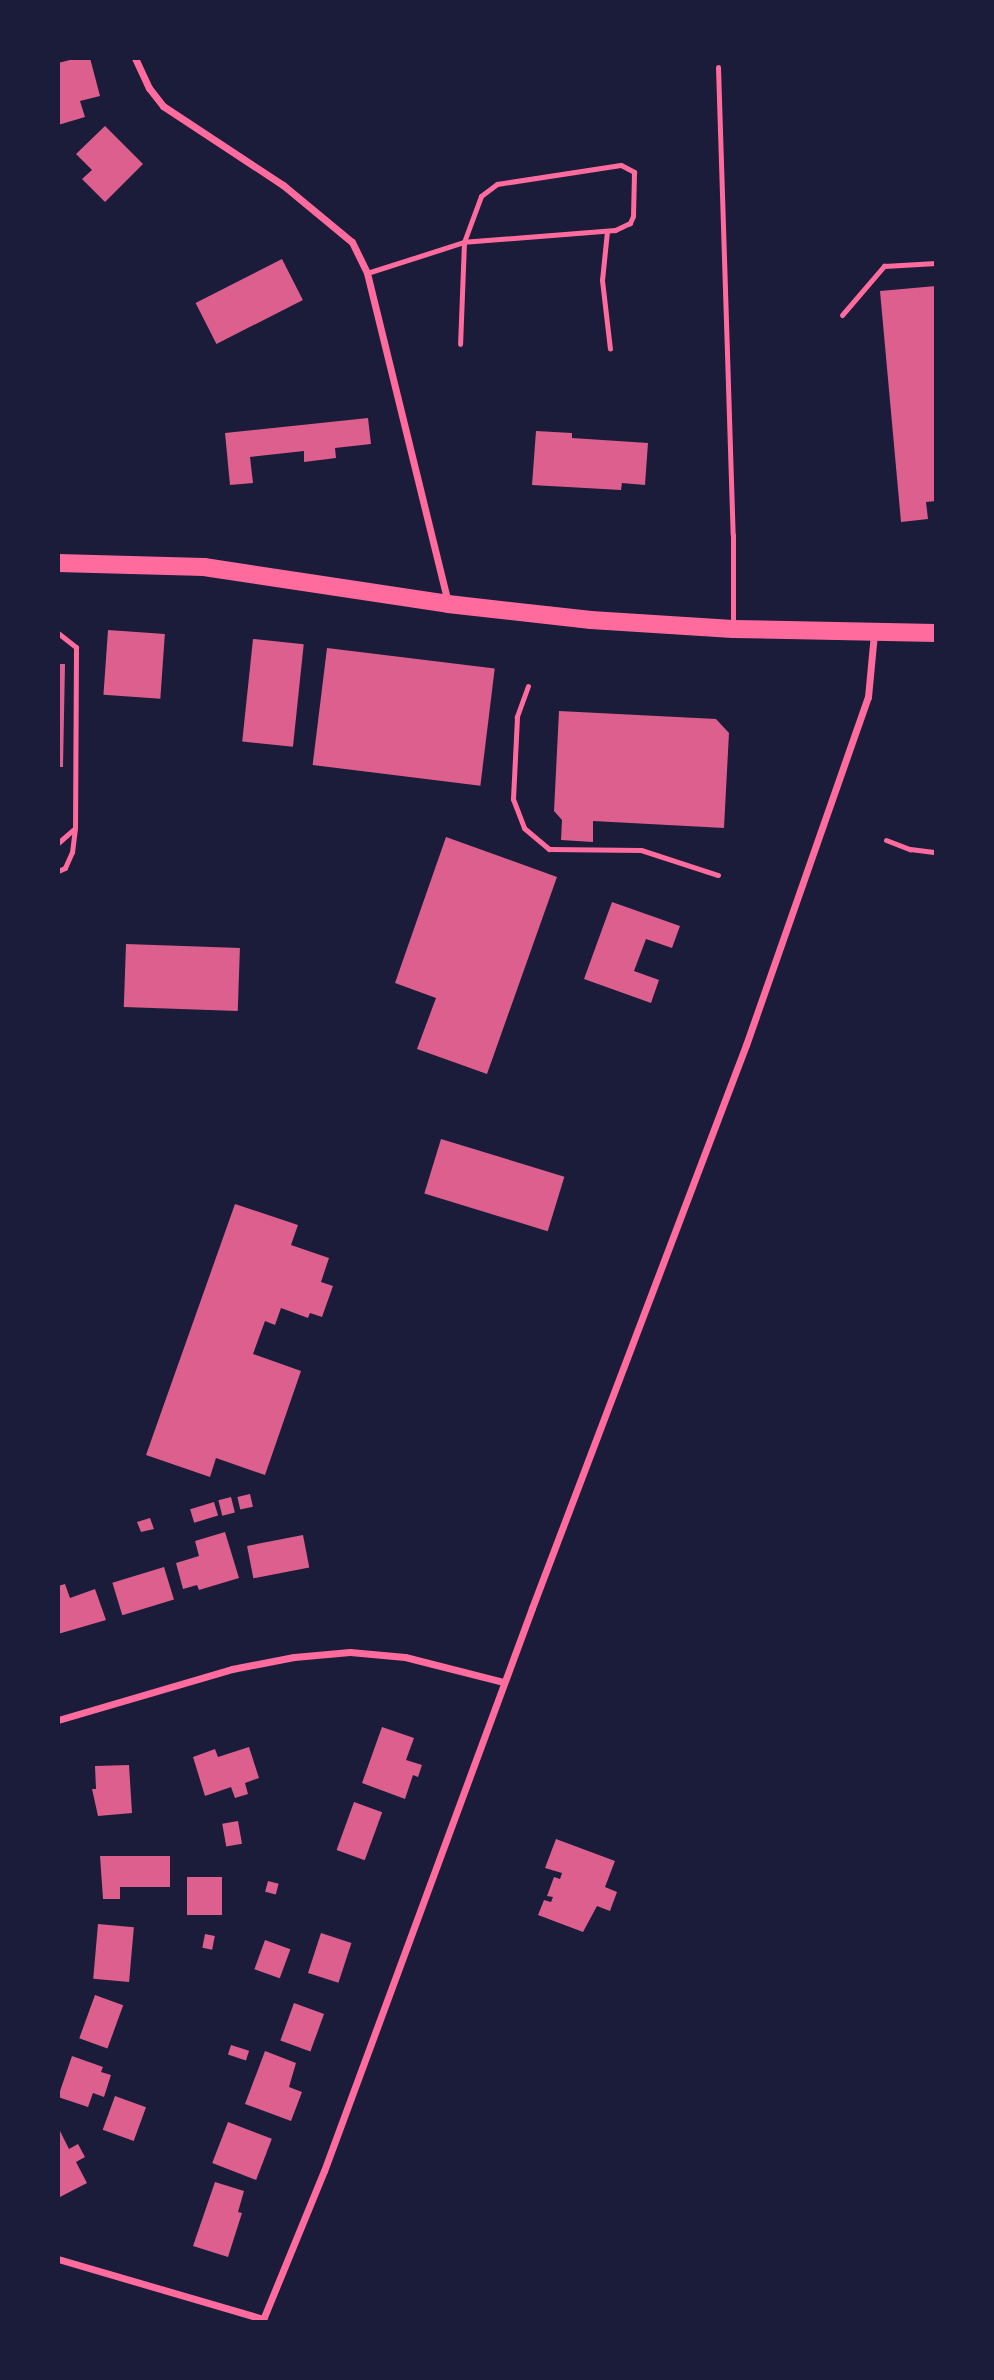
<!DOCTYPE html>
<style>
body{margin:0}
#map{position:relative;width:994px;height:2380px;overflow:hidden;background:#1b1b3a;font-family:"Noto Serif",serif}
div>[style]{position:absolute}
[style*='--x']{left:calc(var(--x)*1px);top:calc(var(--y)*1px);width:calc(var(--w)*1px);rotate:calc(var(--a)*1deg)}
.building>*{inset:0;background:#dd5f8e;transform-origin:0 0}
.service>*{height:5px;margin:-2.5px;padding:0 2.5px;transform-origin:2.5px;border-radius:2.5px;background:#ff6b9d}
.minor>*{height:7px;margin:-3.5px;padding:0 3.5px;transform-origin:3.5px;border-radius:3.5px;background:#ff6b9d}
.primary>*{height:18px;margin:-9px;padding:0 9px;transform-origin:9px;border-radius:9px;background:#ff6b9d}
span{translate:-50% -50%;white-space:nowrap;text-align:center;line-height:1.15;-webkit-text-stroke:5px #1b1b3a;paint-order:stroke}
.frame{position:absolute;inset:0;border:60px solid #1b1b3a;pointer-events:none}
</style>
<div id="map">
<div class="building">
<div style="clip-path:polygon(78px 58px,90px 58px,100px 96px,80px 101px,85px 117px,58px 125px,58px 63px)"></div>
<div style="clip-path:polygon(105px 126px,143px 164px,105px 202px,82px 179px,92px 170px,76px 154px)"></div>
<div style="left:282px;top:259px;width:46px;height:97px;rotate:63deg"></div>
<div style="clip-path:polygon(936px 286px,936px 501px,926px 502px,928px 519px,901px 522px,880px 291px)"></div>
<div style="clip-path:polygon(368px 418px,371px 444px,335px 448px,336px 458px,304px 462px,304px 451px,250px 457px,253px 483px,230px 485px,225px 433px)"></div>
<div style="clip-path:polygon(536px 431px,572px 433px,572px 438px,648px 443px,645px 485px,622px 483px,621px 490px,532px 485px)"></div>
<div style="left:108px;top:630px;width:57px;height:65px;rotate:4deg"></div>
<div style="left:253px;top:639px;width:51px;height:103px;rotate:6deg"></div>
<div style="left:327px;top:648px;width:169px;height:118px;rotate:7deg"></div>
<div style="clip-path:polygon(58px 664px,65px 664px,63px 767px,58px 767px)"></div>
<div style="clip-path:polygon(559px 711px,716px 719px,729px 733px,724px 828px,593px 821px,593px 842px,561px 840px,562px 820px,554px 811px)"></div>
<div style="clip-path:polygon(446px 837px,557px 877px,487px 1074px,417px 1049px,436px 998px,395px 983px)"></div>
<div style="clip-path:polygon(612px 902px,680px 926px,672px 948px,646px 939px,634px 971px,659px 980px,651px 1003px,584px 979px)"></div>
<div style="left:126px;top:944px;width:114px;height:63px;rotate:2deg"></div>
<div style="left:441px;top:1139px;width:129px;height:57px;rotate:17deg"></div>
<div style="clip-path:polygon(235px 1204px,298px 1225px,291px 1245px,329px 1258px,321px 1282px,333px 1286px,322px 1317px,310px 1313px,308px 1318px,281px 1308px,275px 1325px,265px 1321px,253px 1354px,301px 1371px,265px 1475px,216px 1458px,210px 1477px,146px 1455px)"></div>
<div style="left:250px;top:1494px;width:13px;height:13px;rotate:77deg"></div>
<div style="left:231px;top:1497px;width:16px;height:13px;rotate:76deg"></div>
<div style="left:214px;top:1502px;width:14px;height:25px;rotate:73deg"></div>
<div style="clip-path:polygon(150px 1518px,154px 1529px,141px 1532px,137px 1522px)"></div>
<div style="clip-path:polygon(225px 1532px,239px 1578px,199px 1590px,197px 1585px,183px 1589px,176px 1563px,199px 1556px,195px 1541px)"></div>
<div style="left:303px;top:1535px;width:33px;height:57px;rotate:79deg"></div>
<div style="left:164px;top:1567px;width:34px;height:54px;rotate:73deg"></div>
<div style="clip-path:polygon(65px 1584px,70px 1598px,95px 1589px,106px 1620px,58px 1634px,58px 1586px)"></div>
<div style="clip-path:polygon(382px 1727px,414px 1738px,406px 1760px,422px 1765px,418px 1777px,413px 1775px,405px 1799px,362px 1783px)"></div>
<div style="clip-path:polygon(249px 1747px,259px 1778px,245px 1783px,248px 1794px,235px 1798px,231px 1787px,205px 1796px,193px 1757px,215px 1749px,218px 1757px)"></div>
<div style="clip-path:polygon(129px 1765px,132px 1813px,98px 1816px,92px 1789px,96px 1789px,95px 1766px)"></div>
<div style="left:354px;top:1802px;width:30px;height:51px;rotate:20deg"></div>
<div style="left:238px;top:1821px;width:23px;height:16px;rotate:80deg"></div>
<div style="clip-path:polygon(556px 1839px,615px 1861px,605px 1887px,617px 1892px,610px 1911px,597px 1906px,583px 1932px,538px 1915px,544px 1900px,551px 1902px,553px 1897px,547px 1896px,554px 1877px,560px 1879px,562px 1873px,545px 1868px)"></div>
<div style="clip-path:polygon(100px 1856px,170px 1856px,170px 1887px,120px 1887px,120px 1899px,103px 1899px)"></div>
<div style="left:187px;top:1877px;width:35px;height:38px"></div>
<div style="left:268px;top:1881px;width:11px;height:11px;rotate:15deg"></div>
<div style="left:98px;top:1924px;width:36px;height:55px;rotate:5deg"></div>
<div style="left:321px;top:1933px;width:32px;height:42px;rotate:18deg"></div>
<div style="left:205px;top:1934px;width:10px;height:14px;rotate:11deg"></div>
<div style="left:265px;top:1940px;width:27px;height:31px;rotate:20deg"></div>
<div style="left:95px;top:1995px;width:30px;height:46px;rotate:20deg"></div>
<div style="left:294px;top:2003px;width:32px;height:40px;rotate:20deg"></div>
<div style="left:231px;top:2045px;width:19px;height:10px;rotate:18deg"></div>
<div style="clip-path:polygon(265px 2051px,296px 2063px,289px 2087px,302px 2092px,291px 2121px,245px 2104px)"></div>
<div style="clip-path:polygon(72px 2056px,103px 2067px,101px 2072px,111px 2075px,104px 2097px,93px 2093px,88px 2107px,58px 2097px)"></div>
<div style="left:115px;top:2096px;width:33px;height:36px;rotate:20deg"></div>
<div style="left:228px;top:2122px;width:47px;height:44px;rotate:21deg"></div>
<div style="clip-path:polygon(60px 2131px,69px 2149px,78px 2144px,85px 2157px,76px 2162px,87px 2183px,58px 2198px,58px 2132px)"></div>
<div style="clip-path:polygon(215px 2182px,244px 2191px,238px 2212px,242px 2213px,228px 2257px,193px 2246px)"></div>
</div>
<div class="service">
<div style="--x:718;--y:67;--w:468;--a:88.2"></div>
<div style="--x:733;--y:535;--w:91;--a:90"></div>
<div style="--x:607;--y:231;--w:49;--a:95.8"></div>
<div style="--x:602;--y:280;--w:69;--a:83.4"></div>
<div style="--x:367;--y:273;--w:102;--a:-17.7"></div>
<div style="--x:464;--y:242;--w:49;--a:-69.7"></div>
<div style="--x:481;--y:196;--w:20;--a:-37"></div>
<div style="--x:497;--y:184;--w:125;--a:-8.7"></div>
<div style="--x:621;--y:165;--w:15;--a:28"></div>
<div style="--x:634;--y:172;--w:44;--a:91.3"></div>
<div style="--x:633;--y:216;--w:8;--a:113"></div>
<div style="--x:630;--y:223;--w:17;--a:155"></div>
<div style="--x:615;--y:230;--w:151;--a:175.5"></div>
<div style="--x:464;--y:242;--w:102;--a:92.2"></div>
<div style="--x:842;--y:315;--w:65;--a:-49.4"></div>
<div style="--x:884;--y:266;--w:52;--a:-3.3"></div>
<div style="--x:58;--y:633;--w:23;--a:38"></div>
<div style="--x:76;--y:647;--w:181;--a:90.3"></div>
<div style="--x:75;--y:828;--w:24;--a:97"></div>
<div style="--x:72;--y:852;--w:17;--a:114"></div>
<div style="--x:65;--y:868;--w:8;--a:157"></div>
<div style="--x:528;--y:686;--w:33;--a:110"></div>
<div style="--x:517;--y:717;--w:82;--a:92.8"></div>
<div style="--x:513;--y:799;--w:31;--a:69"></div>
<div style="--x:524;--y:828;--w:33;--a:40"></div>
<div style="--x:549;--y:849;--w:92;--a:0.6"></div>
<div style="--x:641;--y:850;--w:81;--a:18"></div>
<div style="--x:886;--y:840;--w:26;--a:21"></div>
<div style="--x:910;--y:849;--w:26;--a:7"></div>
<div style="--x:58;--y:843;--w:21;--a:-41"></div>
</div>
<div class="minor">
<div style="--x:135;--y:58;--w:33;--a:65"></div>
<div style="--x:149;--y:88;--w:23;--a:52"></div>
<div style="--x:163;--y:106;--w:144;--a:33.4"></div>
<div style="--x:283;--y:185;--w:89;--a:39.6"></div>
<div style="--x:352;--y:242;--w:34;--a:64"></div>
<div style="--x:367;--y:273;--w:340;--a:76.2"></div>
<div style="--x:58;--y:1720;--w:181;--a:-16.3"></div>
<div style="--x:232;--y:1669;--w:63;--a:-11"></div>
<div style="--x:294;--y:1657;--w:56;--a:-5.1"></div>
<div style="--x:350;--y:1652;--w:55;--a:5.2"></div>
<div style="--x:405;--y:1657;--w:102;--a:14.2"></div>
<div style="--x:58;--y:2259;--w:214;--a:16.3"></div>
<div style="--x:262;--y:2322;--w:163;--a:-67.7"></div>
<div style="--x:324;--y:2171;--w:600;--a:-69.72"></div>
<div style="--x:532;--y:1608;--w:602;--a:-69.19"></div>
<div style="--x:746;--y:1045;--w:369;--a:-70.7"></div>
<div style="--x:868;--y:697;--w:63;--a:-84.6"></div>
</div>
<div class="primary">
<div style="--x:58;--y:563;--w:146;--a:1.6"></div>
<div style="--x:204;--y:567;--w:247;--a:8.6"></div>
<div style="--x:448;--y:604;--w:144;--a:6.4"></div>
<div style="--x:591;--y:620;--w:142;--a:3.6"></div>
<div style="--x:733;--y:629;--w:203;--a:1.1"></div>
</div>
<div class="frame"></div>
</div>
